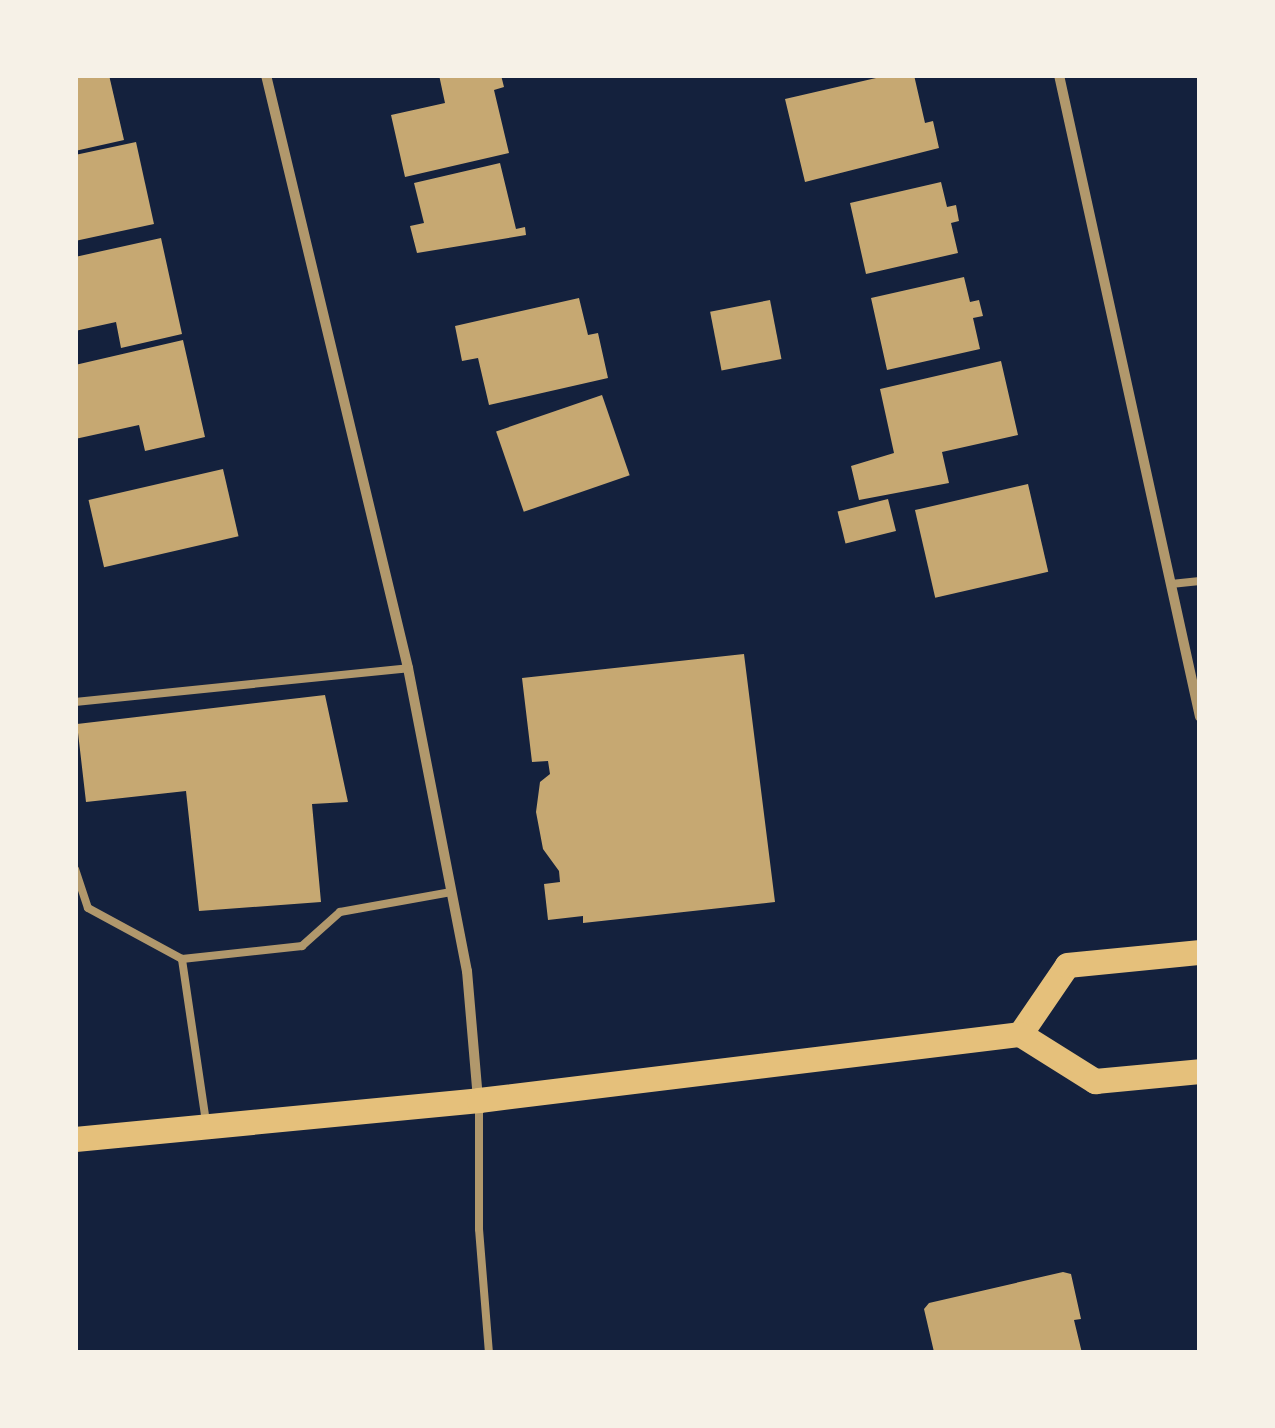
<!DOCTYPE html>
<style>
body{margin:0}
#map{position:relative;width:1275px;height:1428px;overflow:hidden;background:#14213d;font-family:"Roboto Condensed",sans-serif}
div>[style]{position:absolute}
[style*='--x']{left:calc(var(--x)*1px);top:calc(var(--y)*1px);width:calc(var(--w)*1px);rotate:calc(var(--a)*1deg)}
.building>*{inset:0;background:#c6a872;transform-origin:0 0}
.service>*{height:8px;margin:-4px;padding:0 4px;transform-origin:4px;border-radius:4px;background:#b1986c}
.minor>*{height:10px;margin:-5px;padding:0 5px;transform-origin:5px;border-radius:5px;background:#b1986c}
.primary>*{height:25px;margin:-12.5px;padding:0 12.5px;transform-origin:12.5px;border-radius:12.5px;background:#e5c07b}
span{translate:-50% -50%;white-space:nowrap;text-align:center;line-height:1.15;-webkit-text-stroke:8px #f6f1e7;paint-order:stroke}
.frame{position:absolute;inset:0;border:78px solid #f6f1e7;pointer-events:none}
</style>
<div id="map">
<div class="building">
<div style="clip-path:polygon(75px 75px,109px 75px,124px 140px,75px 151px)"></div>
<div style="clip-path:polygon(439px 75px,501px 75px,504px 87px,494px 90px,509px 153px,405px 177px,391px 115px,445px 103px)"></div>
<div style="clip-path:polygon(889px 75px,914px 75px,925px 123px,933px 121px,939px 148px,805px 182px,785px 99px)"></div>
<div style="clip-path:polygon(136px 142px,154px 224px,75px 241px,75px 155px)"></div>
<div style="clip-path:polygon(500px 163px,516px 229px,525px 227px,526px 235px,417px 253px,410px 226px,424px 223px,414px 183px)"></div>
<div style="clip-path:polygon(941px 182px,947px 207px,956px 205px,959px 221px,951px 223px,958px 253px,866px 274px,850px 203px)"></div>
<div style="clip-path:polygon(161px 238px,182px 334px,121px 348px,116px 322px,75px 331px,75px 257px)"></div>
<div style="clip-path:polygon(964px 277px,970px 302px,979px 300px,983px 316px,973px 318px,980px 349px,887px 370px,871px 298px)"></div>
<div style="clip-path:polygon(579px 298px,588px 335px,598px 333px,608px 378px,489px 405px,478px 358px,462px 361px,455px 326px)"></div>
<div style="left:770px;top:300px;width:60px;height:61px;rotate:79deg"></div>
<div style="clip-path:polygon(183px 340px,205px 437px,145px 451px,139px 425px,75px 439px,75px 365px)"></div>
<div style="clip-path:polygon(1001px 361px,1018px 435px,942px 452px,949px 483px,859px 500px,851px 466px,894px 453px,880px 389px)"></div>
<div style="left:602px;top:395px;width:85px;height:112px;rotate:71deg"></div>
<div style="left:223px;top:469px;width:69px;height:138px;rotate:77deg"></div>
<div style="left:1028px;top:484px;width:90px;height:116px;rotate:77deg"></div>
<div style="left:888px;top:499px;width:33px;height:52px;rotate:76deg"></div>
<div style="clip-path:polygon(744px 654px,775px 902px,583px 923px,583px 916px,548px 920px,544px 884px,560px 882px,559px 871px,543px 849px,536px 812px,540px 782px,550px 774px,548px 761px,532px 762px,522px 678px)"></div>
<div style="clip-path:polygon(325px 695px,348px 802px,312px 804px,321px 902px,199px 911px,186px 791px,86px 802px,77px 724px)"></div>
<div style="clip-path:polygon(1063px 1272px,1071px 1274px,1081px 1319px,1074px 1320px,1082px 1353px,934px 1352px,924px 1309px,929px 1303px)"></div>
</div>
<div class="service">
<div style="--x:1171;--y:584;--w:29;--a:-6"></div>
<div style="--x:75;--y:702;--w:335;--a:-5.8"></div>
<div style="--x:75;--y:869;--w:41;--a:71.6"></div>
<div style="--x:88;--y:908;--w:107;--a:28.5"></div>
<div style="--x:479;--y:1103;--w:126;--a:90"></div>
<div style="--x:479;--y:1229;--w:124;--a:85.4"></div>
<div style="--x:206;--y:1122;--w:165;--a:-98.4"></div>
<div style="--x:182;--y:959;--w:121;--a:-6.2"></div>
<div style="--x:302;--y:946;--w:51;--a:-41.8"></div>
<div style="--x:340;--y:912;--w:113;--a:-10.2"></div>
</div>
<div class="minor">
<div style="--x:266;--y:75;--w:610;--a:76.53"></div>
<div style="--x:408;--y:668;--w:309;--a:79"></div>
<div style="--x:467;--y:971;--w:128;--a:85.1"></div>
<div style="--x:1059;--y:75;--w:657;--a:77.61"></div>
</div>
<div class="primary">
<div style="--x:1020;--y:1034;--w:83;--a:-55.7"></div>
<div style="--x:1067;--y:965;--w:134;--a:-5.6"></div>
<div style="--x:75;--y:1139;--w:406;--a:-5.5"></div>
<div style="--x:479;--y:1100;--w:545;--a:-6.96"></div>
<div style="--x:1020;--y:1034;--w:89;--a:32.1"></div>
<div style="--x:1095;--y:1081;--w:105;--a:-5.4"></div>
</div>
<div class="frame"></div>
</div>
